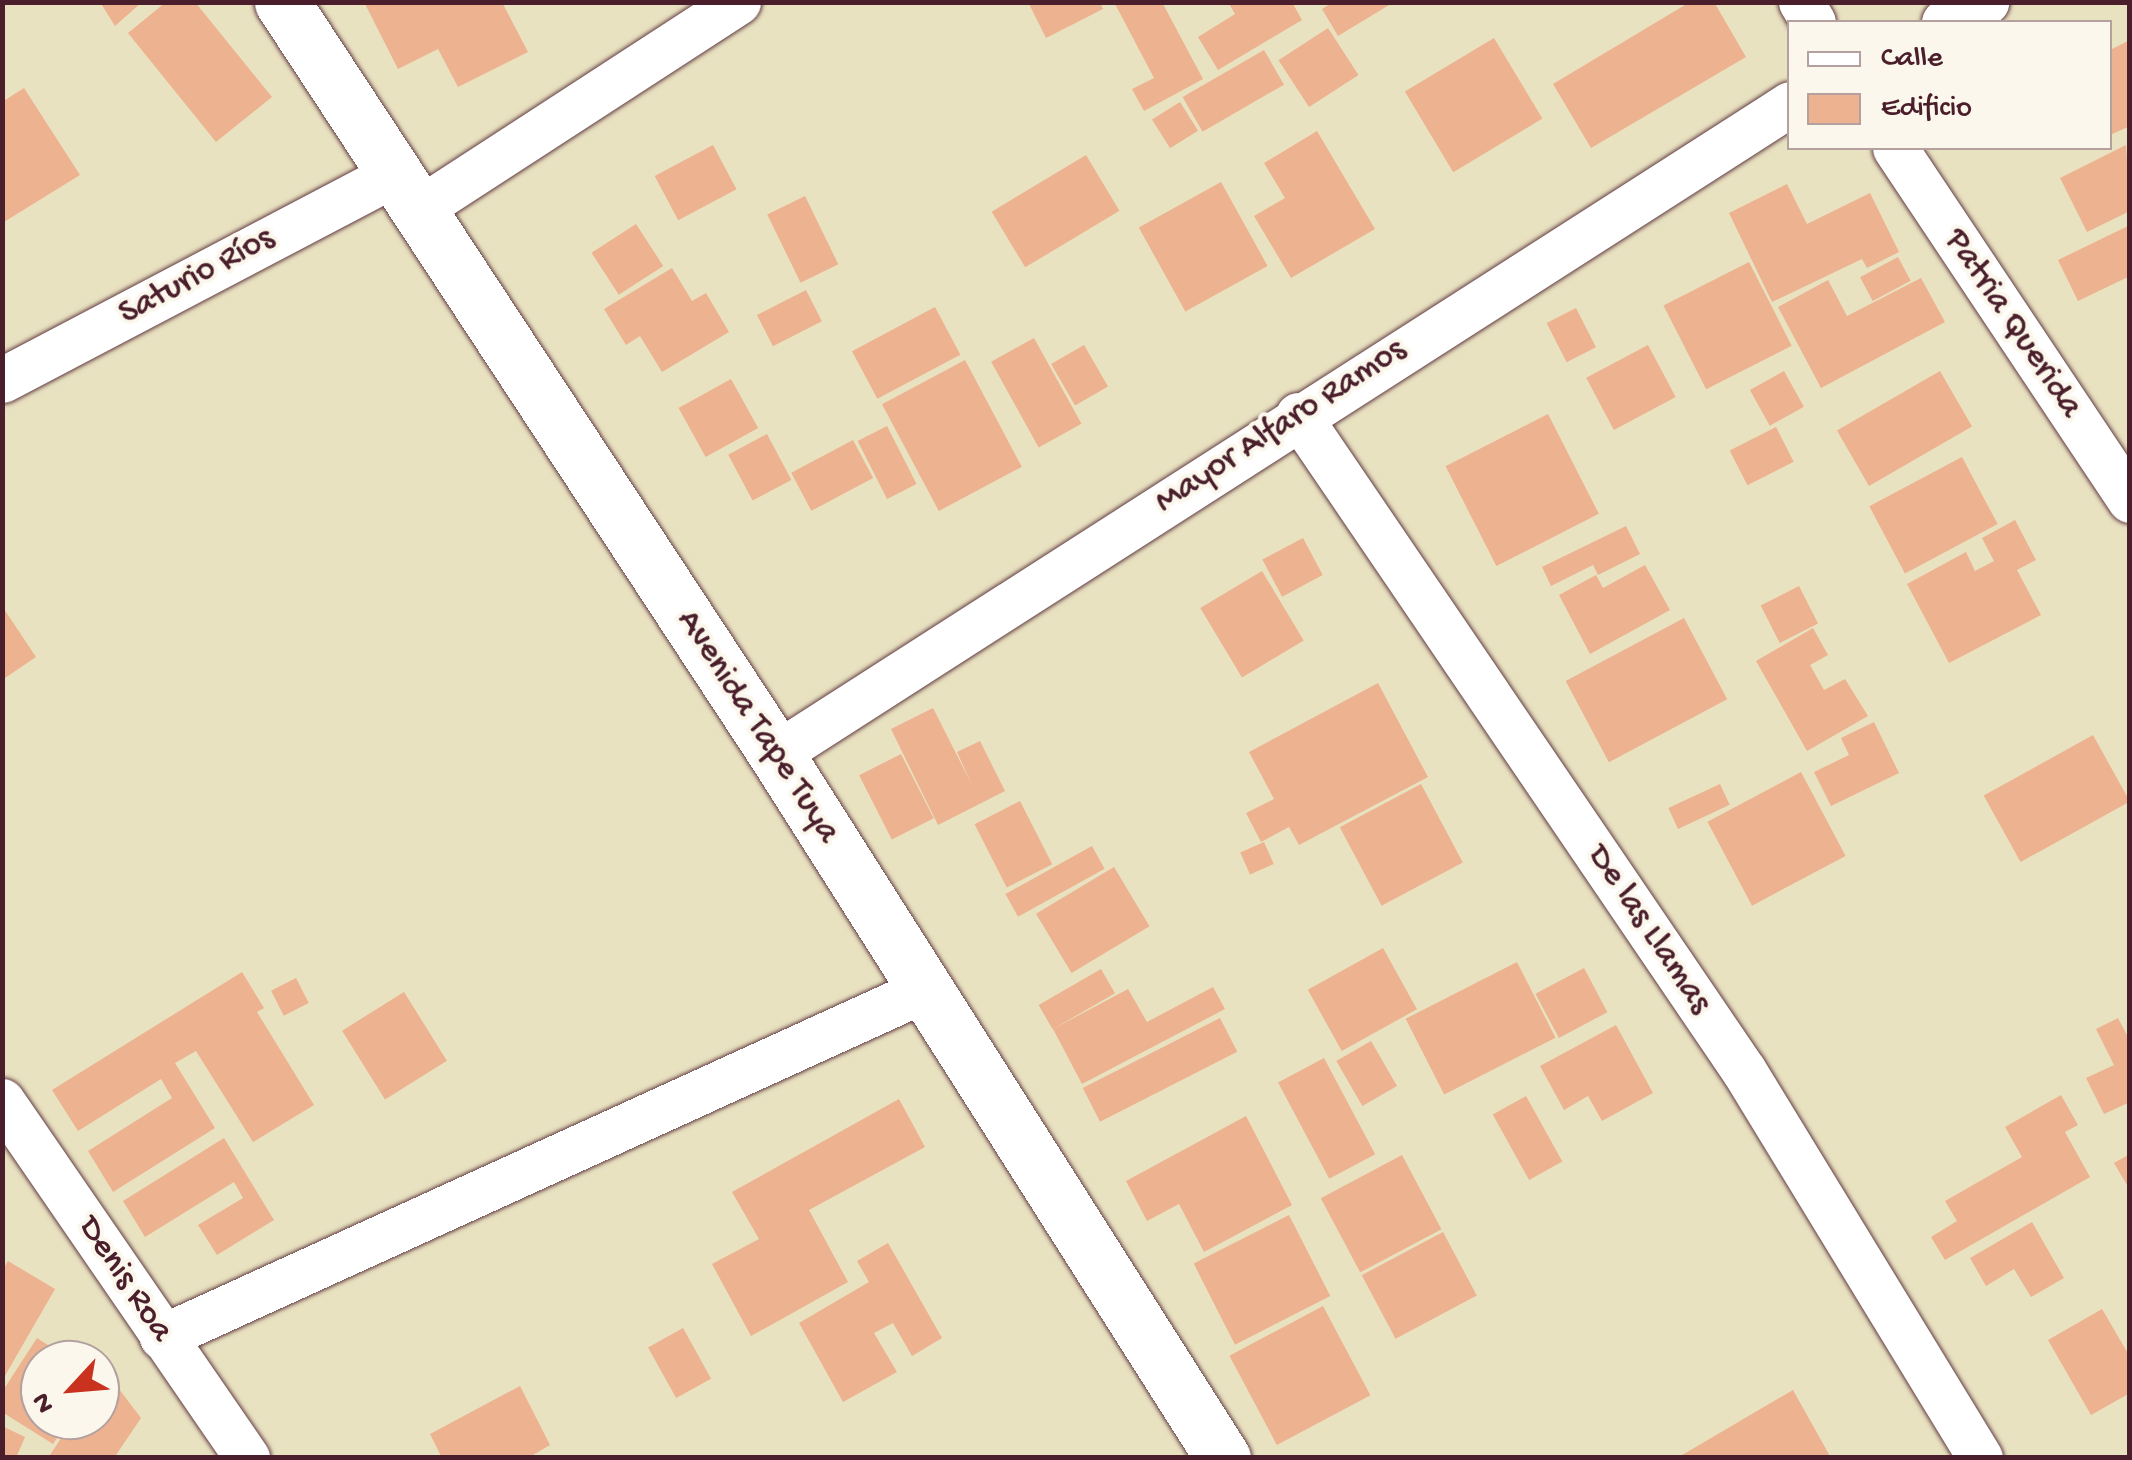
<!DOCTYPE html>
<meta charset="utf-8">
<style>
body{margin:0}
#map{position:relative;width:2132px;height:1460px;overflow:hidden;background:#e9e2c1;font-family:"Gochi Hand",sans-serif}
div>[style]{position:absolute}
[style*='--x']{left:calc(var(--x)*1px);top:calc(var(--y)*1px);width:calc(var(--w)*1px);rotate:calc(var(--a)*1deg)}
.building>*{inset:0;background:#edb28f;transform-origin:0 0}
.roads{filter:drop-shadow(0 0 2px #623c42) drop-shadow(0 0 2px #623c42)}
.minor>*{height:45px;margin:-22.5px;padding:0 22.5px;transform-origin:22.5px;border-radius:22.5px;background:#fff}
.tertiary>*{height:55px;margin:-27.5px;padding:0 27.5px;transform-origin:27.5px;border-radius:27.5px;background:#fff}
span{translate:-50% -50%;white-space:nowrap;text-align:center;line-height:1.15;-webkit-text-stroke:8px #fbf7ec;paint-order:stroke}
.street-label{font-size:35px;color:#4a1f2b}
.frame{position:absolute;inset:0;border:5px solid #4a1f2b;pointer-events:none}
.legend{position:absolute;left:1787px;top:20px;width:325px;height:130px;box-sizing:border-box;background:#fbf7ec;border:2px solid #b4a19f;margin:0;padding:12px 18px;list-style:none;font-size:30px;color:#4a1f2b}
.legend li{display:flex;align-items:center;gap:20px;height:50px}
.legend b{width:50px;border:2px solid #b4a19f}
.north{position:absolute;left:20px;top:1340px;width:100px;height:100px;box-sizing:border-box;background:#fbf7ec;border:2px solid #b4a19f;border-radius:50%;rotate:244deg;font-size:28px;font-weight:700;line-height:40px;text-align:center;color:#4a1f2b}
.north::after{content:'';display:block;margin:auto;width:35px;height:45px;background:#c8321e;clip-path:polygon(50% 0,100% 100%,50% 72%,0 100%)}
</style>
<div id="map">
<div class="building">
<div style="clip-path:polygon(100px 2px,142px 2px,115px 26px)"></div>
<div style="clip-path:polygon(166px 2px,195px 2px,272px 97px,216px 142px,128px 33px)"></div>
<div style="clip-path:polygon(364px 2px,502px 2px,528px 52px,458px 87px,438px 49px,398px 69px)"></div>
<div style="clip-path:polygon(1028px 2px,1100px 2px,1103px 9px,1046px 38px)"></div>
<div style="clip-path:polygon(1114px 2px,1162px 2px,1203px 79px,1144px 111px,1132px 89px,1154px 78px)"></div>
<div style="clip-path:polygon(1228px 2px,1292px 2px,1302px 20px,1218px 70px,1198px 37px,1235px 14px)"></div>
<div style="clip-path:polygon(1333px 2px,1394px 2px,1338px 36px,1322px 9px)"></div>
<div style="clip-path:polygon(1690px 2px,1714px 2px,1746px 57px,1591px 148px,1553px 84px)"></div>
<div style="left:1328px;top:28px;width:56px;height:59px;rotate:57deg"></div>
<div style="left:1494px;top:38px;width:94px;height:104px;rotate:59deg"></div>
<div style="clip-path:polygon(2130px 40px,2130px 126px,2110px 135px,2110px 50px)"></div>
<div style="left:1264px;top:50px;width:40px;height:94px;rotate:60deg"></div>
<div style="clip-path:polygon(24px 88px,80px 175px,4px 222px,2px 102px)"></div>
<div style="left:1180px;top:102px;width:34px;height:33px;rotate:58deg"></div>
<div style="clip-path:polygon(1317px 131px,1375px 229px,1291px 278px,1254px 216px,1285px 198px,1264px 163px)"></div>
<div style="left:713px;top:145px;width:50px;height:66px;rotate:62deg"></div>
<div style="clip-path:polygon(2126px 145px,2130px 211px,2087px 232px,2060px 178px)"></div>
<div style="left:1086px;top:155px;width:65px;height:110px;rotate:59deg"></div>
<div style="left:1221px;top:182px;width:96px;height:94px;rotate:61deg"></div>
<div style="clip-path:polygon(1787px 184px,1807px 224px,1870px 193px,1899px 252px,1867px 268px,1862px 259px,1772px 302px,1729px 213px)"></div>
<div style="left:805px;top:196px;width:76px;height:42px;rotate:64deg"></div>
<div style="left:636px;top:224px;width:50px;height:53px;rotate:57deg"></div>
<div style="clip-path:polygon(2130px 225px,2130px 276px,2078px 301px,2058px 260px)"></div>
<div style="left:1898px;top:257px;width:27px;height:43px;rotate:62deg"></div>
<div style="left:1749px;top:262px;width:94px;height:96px;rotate:63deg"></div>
<div style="clip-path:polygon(672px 268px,692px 301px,706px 293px,729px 332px,662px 372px,640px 336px,626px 345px,604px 309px)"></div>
<div style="clip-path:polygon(1921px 278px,1945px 322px,1821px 388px,1778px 307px,1828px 280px,1847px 316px)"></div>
<div style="left:806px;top:290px;width:35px;height:55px;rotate:63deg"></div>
<div style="left:935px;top:307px;width:54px;height:94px;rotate:62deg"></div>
<div style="left:1576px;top:308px;width:44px;height:33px;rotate:63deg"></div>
<div style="left:1034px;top:338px;width:98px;height:49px;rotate:61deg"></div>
<div style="left:1084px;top:345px;width:48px;height:38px;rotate:60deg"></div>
<div style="left:1648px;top:345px;width:59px;height:70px;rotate:62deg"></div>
<div style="left:965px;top:360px;width:121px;height:94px;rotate:62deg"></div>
<div style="left:1784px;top:371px;width:41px;height:39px;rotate:61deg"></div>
<div style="left:1940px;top:371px;width:64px;height:119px;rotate:60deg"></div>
<div style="left:731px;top:379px;width:56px;height:60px;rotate:61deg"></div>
<div style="left:1548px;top:414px;width:112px;height:115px;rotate:63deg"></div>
<div style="left:887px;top:426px;width:65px;height:33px;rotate:63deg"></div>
<div style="left:1776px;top:427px;width:39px;height:52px;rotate:63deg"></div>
<div style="left:767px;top:434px;width:52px;height:44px;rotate:62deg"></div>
<div style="left:853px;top:440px;width:43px;height:70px;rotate:62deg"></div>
<div style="left:1962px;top:457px;width:76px;height:105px;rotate:62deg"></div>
<div style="clip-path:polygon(2015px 520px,2036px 560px,2017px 570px,2041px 615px,1949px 663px,1907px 584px,1966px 552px,1975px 571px,1994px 561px,1982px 538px)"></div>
<div style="clip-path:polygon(1626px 526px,1640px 554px,1598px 575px,1593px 565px,1551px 586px,1542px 567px)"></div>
<div style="left:1303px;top:538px;width:42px;height:46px;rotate:62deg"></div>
<div style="clip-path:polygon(1645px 565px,1670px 610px,1590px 654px,1559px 595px,1596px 575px,1603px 588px)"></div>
<div style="left:1262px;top:571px;width:81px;height:72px;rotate:59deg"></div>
<div style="left:1799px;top:586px;width:42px;height:43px;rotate:63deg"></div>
<div style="clip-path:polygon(2px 606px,36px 657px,2px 680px)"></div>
<div style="left:1684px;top:618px;width:92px;height:134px;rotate:62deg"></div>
<div style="clip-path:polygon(1813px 628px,1828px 655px,1810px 665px,1824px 690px,1845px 679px,1868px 716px,1807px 751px,1756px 661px)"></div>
<div style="clip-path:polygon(1378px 683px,1428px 777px,1299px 845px,1289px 827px,1261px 842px,1246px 813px,1274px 799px,1249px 752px)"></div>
<div style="clip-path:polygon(933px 708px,972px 785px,957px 752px,980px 741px,1005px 791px,938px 825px,891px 729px)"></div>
<div style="clip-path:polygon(1874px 722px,1899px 773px,1831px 806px,1814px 772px,1849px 755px,1841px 738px)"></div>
<div style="left:2093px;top:735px;width:76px;height:125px;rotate:61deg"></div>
<div style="left:901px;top:754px;width:72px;height:47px;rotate:63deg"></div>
<div style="left:1801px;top:772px;width:95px;height:106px;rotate:62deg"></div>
<div style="left:1421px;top:784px;width:89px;height:92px;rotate:62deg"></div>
<div style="left:1720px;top:784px;width:23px;height:57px;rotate:65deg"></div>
<div style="left:1020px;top:801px;width:71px;height:51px;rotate:63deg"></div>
<div style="left:1264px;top:842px;width:24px;height:26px;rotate:66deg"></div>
<div style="left:1092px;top:846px;width:26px;height:99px;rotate:61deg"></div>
<div style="left:1114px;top:867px;width:69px;height:91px;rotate:59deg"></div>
<div style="left:1383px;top:948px;width:70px;height:86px;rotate:61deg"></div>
<div style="left:1517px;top:962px;width:85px;height:125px;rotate:63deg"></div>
<div style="left:1584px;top:968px;width:50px;height:55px;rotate:62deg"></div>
<div style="left:1101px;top:969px;width:28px;height:72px;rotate:60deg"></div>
<div style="clip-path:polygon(242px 972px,264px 1008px,257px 1012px,314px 1105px,253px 1142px,196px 1051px,175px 1063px,215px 1128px,113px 1192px,88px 1151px,172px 1098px,161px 1079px,78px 1131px,52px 1090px)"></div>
<div style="left:296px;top:978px;width:28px;height:28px;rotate:63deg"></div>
<div style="clip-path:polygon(1213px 987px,1225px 1009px,1082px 1084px,1053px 1029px,1128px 989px,1147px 1022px)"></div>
<div style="left:404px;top:992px;width:81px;height:73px;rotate:58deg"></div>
<div style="left:1220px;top:1018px;width:38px;height:154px;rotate:63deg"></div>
<div style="clip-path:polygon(2118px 1018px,2130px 1041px,2130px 1102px,2104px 1114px,2086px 1078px,2114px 1065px,2096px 1029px)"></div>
<div style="clip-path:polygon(1616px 1025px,1653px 1093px,1602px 1121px,1588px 1096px,1564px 1110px,1540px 1066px)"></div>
<div style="left:1371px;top:1041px;width:52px;height:40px;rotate:60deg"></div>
<div style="left:1324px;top:1058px;width:109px;height:52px;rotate:62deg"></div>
<div style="clip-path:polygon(2061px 1095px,2078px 1125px,2065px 1132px,2090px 1177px,1945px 1260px,1931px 1237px,1957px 1221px,1945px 1201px,2022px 1157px,2005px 1127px)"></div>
<div style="left:1526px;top:1096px;width:75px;height:38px;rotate:61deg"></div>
<div style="clip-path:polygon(899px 1099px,925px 1147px,809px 1210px,848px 1282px,751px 1336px,712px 1264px,759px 1239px,732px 1192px)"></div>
<div style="clip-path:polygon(1246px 1116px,1292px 1205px,1204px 1252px,1179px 1204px,1147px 1221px,1126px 1181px)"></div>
<div style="clip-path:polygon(224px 1138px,274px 1220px,217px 1255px,198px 1225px,243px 1198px,234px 1182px,145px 1237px,123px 1201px)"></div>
<div style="clip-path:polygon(2130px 1154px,2130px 1190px,2114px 1163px)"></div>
<div style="left:1402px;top:1155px;width:84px;height:92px;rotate:62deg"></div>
<div style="left:1289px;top:1215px;width:91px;height:107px;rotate:63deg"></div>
<div style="clip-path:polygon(2032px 1222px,2064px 1278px,2031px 1297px,2014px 1269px,1986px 1286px,1970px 1258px)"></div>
<div style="left:1443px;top:1232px;width:72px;height:92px;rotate:62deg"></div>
<div style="clip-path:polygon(888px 1243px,942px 1338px,912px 1356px,893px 1323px,874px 1333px,897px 1372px,843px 1402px,799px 1323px,869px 1282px,857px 1261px)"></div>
<div style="clip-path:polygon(8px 1261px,55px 1289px,2px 1381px,2px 1271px)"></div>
<div style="left:1323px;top:1306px;width:101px;height:106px;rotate:62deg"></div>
<div style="clip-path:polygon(2102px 1309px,2130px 1357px,2130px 1393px,2091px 1415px,2048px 1340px)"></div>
<div style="left:683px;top:1328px;width:58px;height:40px;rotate:61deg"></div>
<div style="clip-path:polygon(37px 1338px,71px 1360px,40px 1360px,40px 1420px,69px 1420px,53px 1444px,2px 1412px,2px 1392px)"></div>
<div style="clip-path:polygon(106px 1372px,141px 1418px,114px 1458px,48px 1458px,73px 1420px,100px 1420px,100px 1381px)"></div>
<div style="clip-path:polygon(520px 1386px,550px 1445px,528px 1458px,442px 1458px,430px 1434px)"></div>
<div style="clip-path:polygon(1793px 1390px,1831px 1458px,1677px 1458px)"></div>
<div style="clip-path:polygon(2px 1426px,25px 1437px,16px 1458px,2px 1458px)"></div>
</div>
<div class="roads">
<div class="minor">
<div style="--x:1801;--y:2;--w:23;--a:59"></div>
<div style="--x:1944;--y:22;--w:47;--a:-25.5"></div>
<div style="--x:1895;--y:148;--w:423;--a:56.3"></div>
<div style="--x:416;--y:211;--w:384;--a:-33"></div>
<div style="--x:2;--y:380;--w:441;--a:-27.7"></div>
<div style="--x:1298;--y:415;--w:793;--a:55.79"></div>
<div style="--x:1744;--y:1071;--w:453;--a:58.6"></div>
<div style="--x:776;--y:754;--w:1204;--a:-32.66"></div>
<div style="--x:2;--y:1101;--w:433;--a:55.5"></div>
<div style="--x:162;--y:1337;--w:840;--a:-24.49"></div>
</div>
<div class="tertiary">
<div style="--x:282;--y:2;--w:900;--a:56.7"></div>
<div style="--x:776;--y:754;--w:834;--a:57.59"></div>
</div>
</div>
<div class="street-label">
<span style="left:197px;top:277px;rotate:-28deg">Saturio Ríos</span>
<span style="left:2012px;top:324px;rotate:56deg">Patria Querida</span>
<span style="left:1281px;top:427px;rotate:-33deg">Mayor Alfaro Ramos</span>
<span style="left:757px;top:727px;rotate:57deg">Avenida Tape Tuya</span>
<span style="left:1648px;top:930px;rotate:56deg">De las Llamas</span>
<span style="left:124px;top:1280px;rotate:56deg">Denis Roa</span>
</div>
<div class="frame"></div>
<ul class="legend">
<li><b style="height:12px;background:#fff"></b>Calle</li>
<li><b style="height:28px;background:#edb28f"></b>Edificio</li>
</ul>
<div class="north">N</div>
</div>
